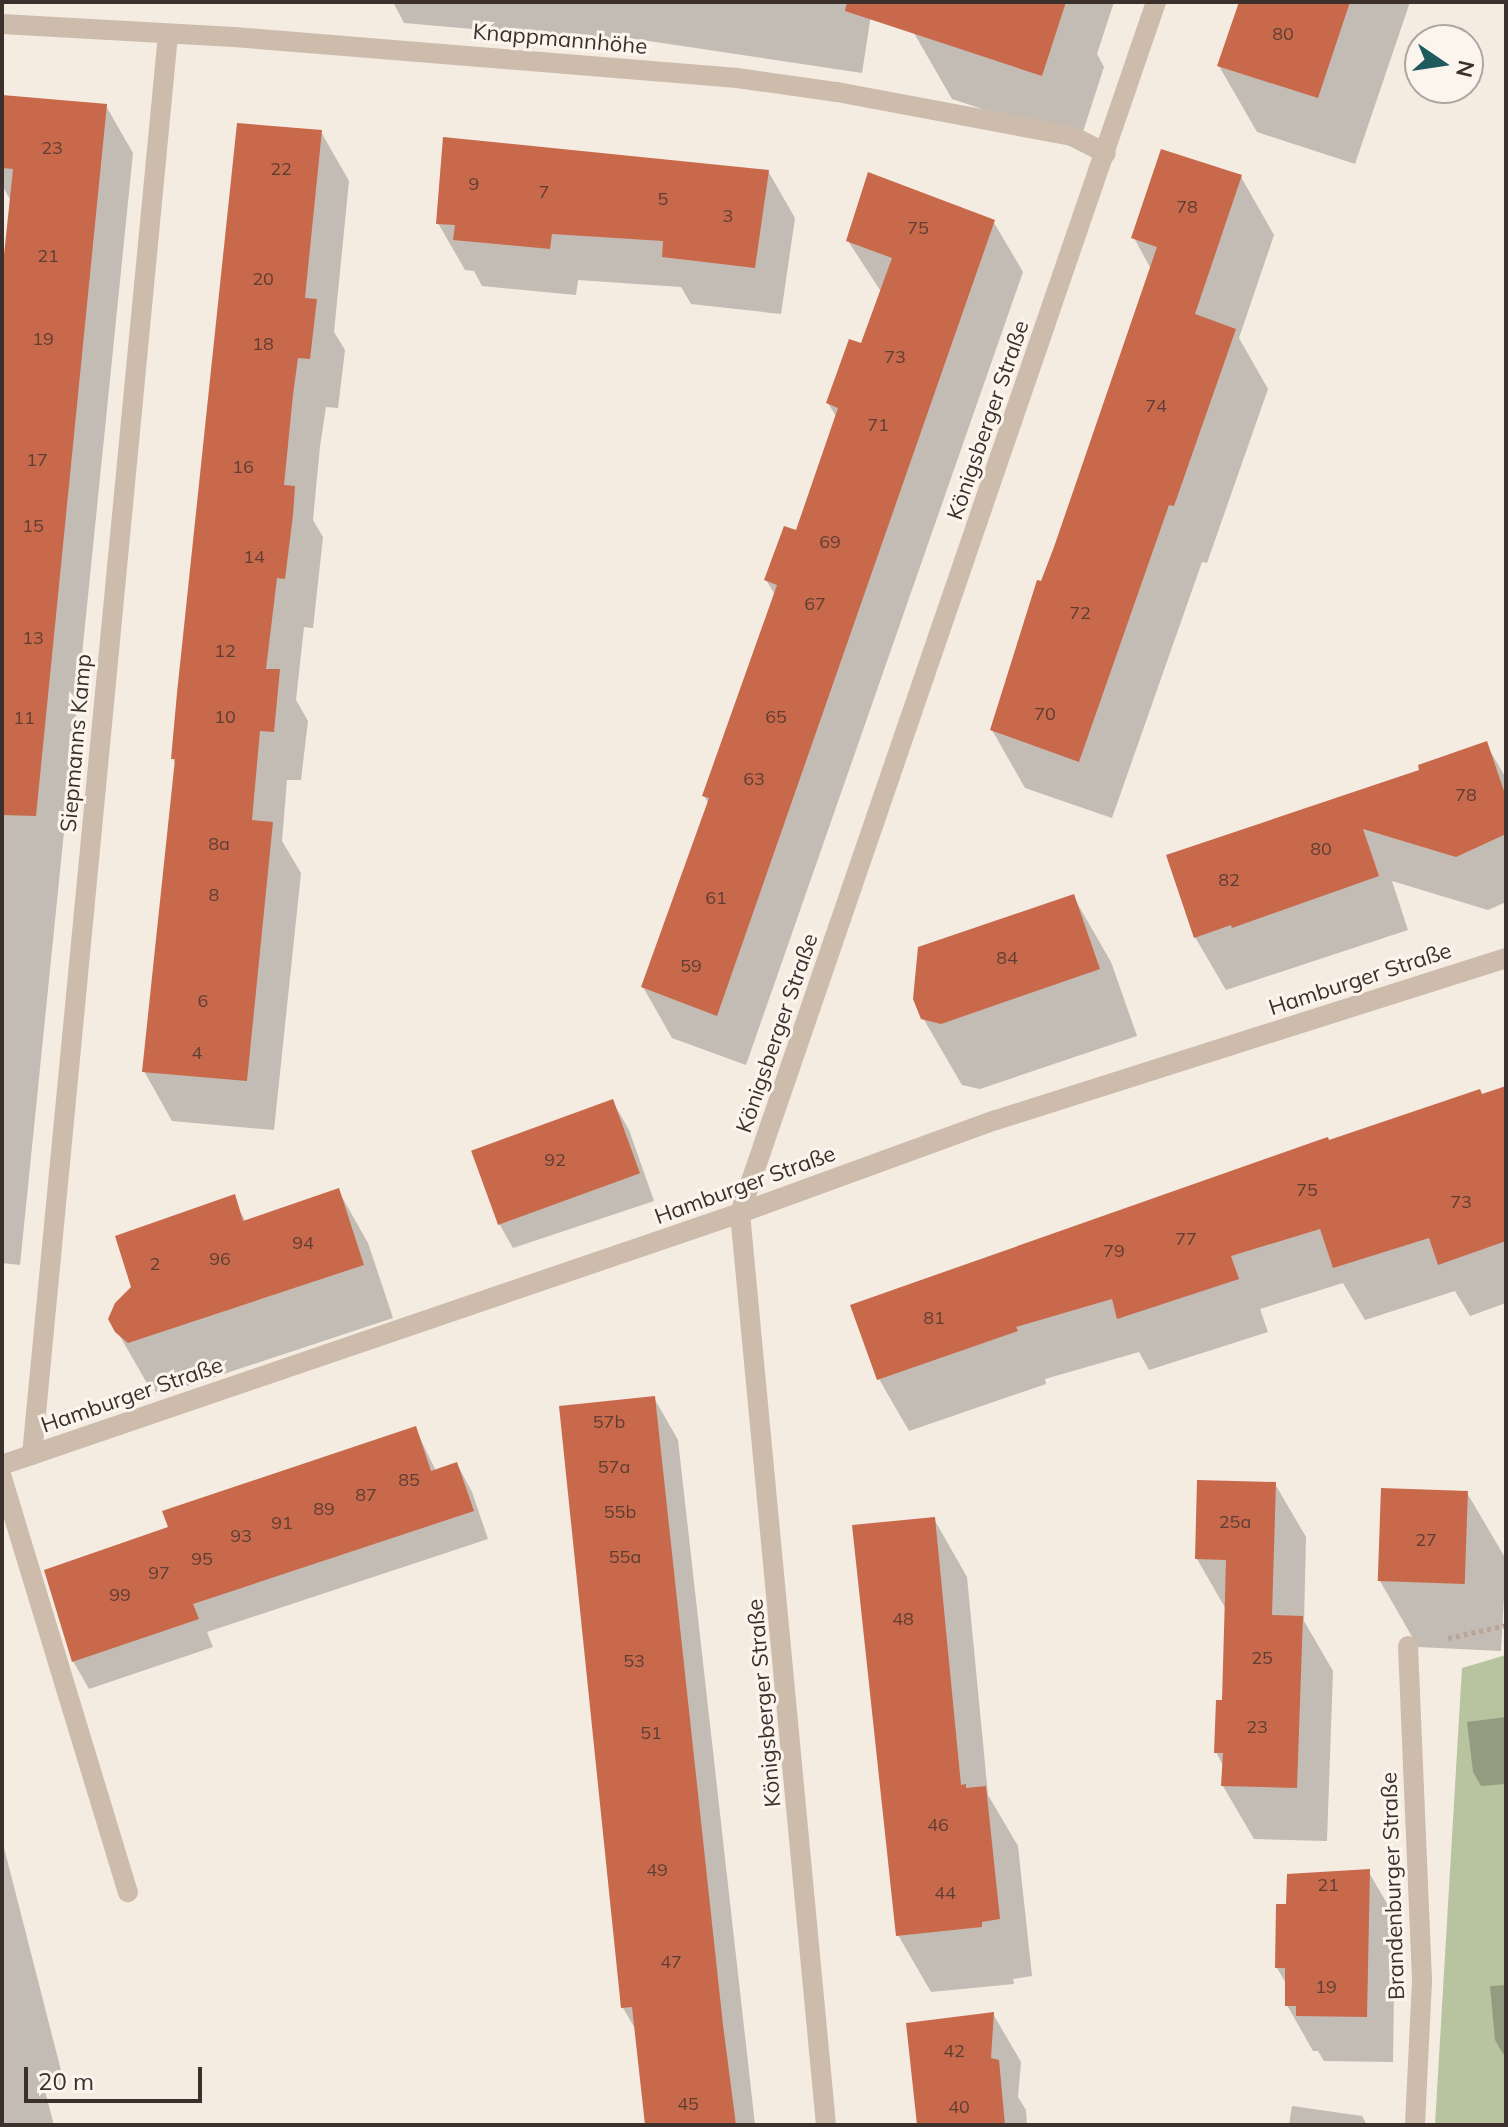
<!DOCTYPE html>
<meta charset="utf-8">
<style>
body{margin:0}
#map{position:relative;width:1508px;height:2127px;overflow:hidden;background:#f4ebe1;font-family:Mulish,sans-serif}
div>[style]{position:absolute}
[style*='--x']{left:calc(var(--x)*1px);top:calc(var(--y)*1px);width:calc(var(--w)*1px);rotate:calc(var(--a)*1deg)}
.green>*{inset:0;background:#b8c4a0}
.shadow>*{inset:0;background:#0003}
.building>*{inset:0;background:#c8694b;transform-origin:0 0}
.path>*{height:5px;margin-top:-2.5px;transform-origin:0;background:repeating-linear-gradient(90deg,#b9a596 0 4px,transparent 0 8px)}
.lane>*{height:20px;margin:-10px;padding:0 10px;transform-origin:10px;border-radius:10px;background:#cdbbac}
.street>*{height:20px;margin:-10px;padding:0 10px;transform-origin:10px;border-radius:10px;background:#cdbbac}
span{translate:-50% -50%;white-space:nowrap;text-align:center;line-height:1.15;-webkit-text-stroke:6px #fbf5ee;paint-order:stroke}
.number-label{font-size:18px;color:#5e3e33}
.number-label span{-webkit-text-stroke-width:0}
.street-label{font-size:22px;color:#3b302b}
.frame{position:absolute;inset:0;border:4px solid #3b302b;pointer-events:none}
.north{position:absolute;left:1404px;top:24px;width:80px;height:80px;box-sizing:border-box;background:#fbf5ee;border:2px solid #aea6a0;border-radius:50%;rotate:103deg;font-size:22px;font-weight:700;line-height:32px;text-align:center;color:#3b302b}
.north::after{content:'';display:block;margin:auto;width:28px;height:36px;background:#1f5a5e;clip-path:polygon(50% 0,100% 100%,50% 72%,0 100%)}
.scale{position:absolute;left:24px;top:2067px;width:178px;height:36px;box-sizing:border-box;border:4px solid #3b302b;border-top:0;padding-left:10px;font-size:24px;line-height:28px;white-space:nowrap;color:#3b302b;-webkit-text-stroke:6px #fbf5ee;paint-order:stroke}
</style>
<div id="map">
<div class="green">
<div style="clip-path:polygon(1506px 1655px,1506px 2125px,1435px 2125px,1462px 1668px)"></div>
</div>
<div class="shadow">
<div style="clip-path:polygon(393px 2px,873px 2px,862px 73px,629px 38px,631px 43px,404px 23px)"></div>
<div style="clip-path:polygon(924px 2px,1114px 2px,1097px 54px,1104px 67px,1080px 141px,952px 99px,914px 33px)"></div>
<div style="clip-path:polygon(1241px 2px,1410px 2px,1355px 164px,1257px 132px,1219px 66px)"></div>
<div style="clip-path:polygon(2px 97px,106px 106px,133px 153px,20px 1265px,2px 1263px,2px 294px,11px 201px,2px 185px)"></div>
<div style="clip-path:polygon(321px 132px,349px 181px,334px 332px,345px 350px,338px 408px,326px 407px,320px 446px,313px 520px,323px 537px,313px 628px,304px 627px,296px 700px,308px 721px,301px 780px,287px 780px,282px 841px,301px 873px,274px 1130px,172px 1121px,144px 1071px,176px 765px,173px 759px)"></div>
<div style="clip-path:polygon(768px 171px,795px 218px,781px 314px,691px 304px,681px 287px,578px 280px,576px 295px,482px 286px,474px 271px,465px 270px,438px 223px)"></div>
<div style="clip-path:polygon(1241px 177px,1274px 235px,1239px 338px,1268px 389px,1207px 563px,1202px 562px,1112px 818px,1025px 788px,992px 730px,1151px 269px,1134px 238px)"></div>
<div style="clip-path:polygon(993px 221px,1023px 272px,746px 1065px,672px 1038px,643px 987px,709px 804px,704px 796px,776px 596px,766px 580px,797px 533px,837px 418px,828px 403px,863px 346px,882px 293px,848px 241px)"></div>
<div style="clip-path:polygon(1486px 744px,1506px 778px,1506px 902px,1488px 910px,1392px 881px,1408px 930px,1226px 990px,1195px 937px)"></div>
<div style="clip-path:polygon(1073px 896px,1111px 962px,1137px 1036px,980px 1089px,962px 1085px,923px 1018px)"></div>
<div style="clip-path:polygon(1506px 1088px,1506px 1303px,1470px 1316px,1455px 1291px,1365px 1320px,1343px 1283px,1260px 1309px,1268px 1332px,1149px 1370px,1139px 1352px,1045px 1379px,1046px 1384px,909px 1431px,879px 1379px,1329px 1143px)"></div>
<div style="clip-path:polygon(613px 1102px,629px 1130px,654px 1201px,513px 1248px,497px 1220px)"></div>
<div style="clip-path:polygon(338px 1190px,368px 1243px,393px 1318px,160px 1395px,148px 1385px,117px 1331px,133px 1288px,237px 1206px,246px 1222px)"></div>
<div style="clip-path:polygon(654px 1398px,678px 1440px,755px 2125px,647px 2125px,637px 2032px,623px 2008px,561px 1408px)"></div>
<div style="clip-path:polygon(415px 1428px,436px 1471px,457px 1464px,472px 1492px,488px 1539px,207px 1632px,213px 1647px,89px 1689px,73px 1661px,170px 1529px)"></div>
<div style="clip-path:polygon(1275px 1484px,1306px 1537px,1304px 1621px,1333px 1671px,1327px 1841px,1254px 1839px,1223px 1786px,1224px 1767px,1216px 1752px,1224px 1702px,1227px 1611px,1197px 1559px)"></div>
<div style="clip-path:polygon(1467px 1493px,1506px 1559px,1501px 1651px,1418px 1647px,1380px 1581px)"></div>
<div style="clip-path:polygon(934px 1519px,967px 1577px,988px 1795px,1018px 1846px,1032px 1976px,1013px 1979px,1014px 1984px,931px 1992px,898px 1935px)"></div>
<div style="clip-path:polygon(1506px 1717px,1506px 1784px,1481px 1786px,1473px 1772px,1467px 1722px)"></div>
<div style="clip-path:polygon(2px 1840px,65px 2086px,45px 2091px,54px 2125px,2px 2125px)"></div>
<div style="clip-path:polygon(1368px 1871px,1395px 1917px,1393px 2062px,1324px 2061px,1318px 2051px,1313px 2051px,1287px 2005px,1287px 1985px,1277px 1968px,1288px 1906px)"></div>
<div style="clip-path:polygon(1506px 1985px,1506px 2054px,1503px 2054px,1495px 2040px,1490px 1986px)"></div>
<div style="clip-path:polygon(993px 2014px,1021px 2062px,1018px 2097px,1026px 2110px,1027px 2125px,919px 2125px)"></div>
<div style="clip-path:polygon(1292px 2106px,1362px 2116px,1367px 2125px,1289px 2125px)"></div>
</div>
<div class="building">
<div style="clip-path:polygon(847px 2px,1066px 2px,1042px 76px,845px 11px)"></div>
<div style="clip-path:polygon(1239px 2px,1350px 2px,1318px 98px,1217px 66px)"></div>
<div style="clip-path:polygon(2px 95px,107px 104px,36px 816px,2px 815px,2px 274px,13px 169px,2px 168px)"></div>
<div style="clip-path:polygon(237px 123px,322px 130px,305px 298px,317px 299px,310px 359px,298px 358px,293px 395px,284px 485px,295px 486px,293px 515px,285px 579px,277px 578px,266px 669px,280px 669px,274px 732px,260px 731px,252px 820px,273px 822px,247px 1081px,142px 1072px,175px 759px,171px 759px,177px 693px)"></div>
<div style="clip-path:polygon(443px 137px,769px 170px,755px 268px,662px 257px,663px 241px,552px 234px,550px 249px,453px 240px,455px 225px,436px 224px)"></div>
<div style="clip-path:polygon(1161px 149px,1242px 175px,1195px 314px,1236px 329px,1174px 506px,1169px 505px,1079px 762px,990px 730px,1037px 580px,1041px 581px,1054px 547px,1157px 247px,1131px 238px)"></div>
<div style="clip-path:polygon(868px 172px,995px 220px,717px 1016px,641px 987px,709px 798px,702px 796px,777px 585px,764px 580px,784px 526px,796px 530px,838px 408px,826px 403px,849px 339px,861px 343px,892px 258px,846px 241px)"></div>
<div style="clip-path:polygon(1487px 741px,1506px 797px,1506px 834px,1456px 857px,1363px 829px,1379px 876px,1232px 928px,1231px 925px,1194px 938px,1166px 855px,1419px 770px,1418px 765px)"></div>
<div style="clip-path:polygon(1074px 894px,1100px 969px,941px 1024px,921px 1019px,913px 999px,918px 947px)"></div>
<div style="clip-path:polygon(1506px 1086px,1506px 1241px,1438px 1265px,1429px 1238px,1333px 1268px,1320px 1229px,1231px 1256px,1239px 1279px,1117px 1319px,1112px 1299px,1016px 1327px,1018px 1331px,877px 1380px,850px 1305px,1319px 1140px,1328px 1137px,1329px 1140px,1480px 1089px,1482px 1094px)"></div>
<div style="left:613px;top:1099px;width:79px;height:151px;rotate:70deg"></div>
<div style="clip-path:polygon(339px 1188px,364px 1265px,128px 1343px,115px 1332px,108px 1319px,115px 1303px,131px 1287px,115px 1236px,235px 1194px,243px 1221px)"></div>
<div style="clip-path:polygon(655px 1396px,723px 2025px,736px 2125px,645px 2125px,632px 2007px,621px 2008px,559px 1406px)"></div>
<div style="clip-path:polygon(416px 1426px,431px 1471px,457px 1462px,474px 1511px,193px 1604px,199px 1619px,72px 1662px,44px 1570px,168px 1527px,162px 1511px)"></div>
<div style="clip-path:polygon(1197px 1480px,1276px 1482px,1272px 1615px,1303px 1616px,1297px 1788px,1221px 1786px,1223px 1753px,1214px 1753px,1216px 1700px,1222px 1700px,1226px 1560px,1195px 1559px)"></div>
<div style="left:1381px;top:1488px;width:87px;height:93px;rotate:2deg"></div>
<div style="clip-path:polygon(935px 1517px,961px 1785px,966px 1784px,966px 1788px,986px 1786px,1000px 1919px,982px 1922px,982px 1927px,896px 1936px,852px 1525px)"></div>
<div style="clip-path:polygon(1370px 1869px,1367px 2017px,1296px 2016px,1296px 2006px,1285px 2006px,1285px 1968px,1275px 1968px,1276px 1904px,1286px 1904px,1287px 1874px)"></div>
<div style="clip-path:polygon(994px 2012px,991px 2058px,999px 2060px,1005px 2125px,917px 2125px,906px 2023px)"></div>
</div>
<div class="path">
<div style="--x:1448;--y:1638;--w:59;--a:-12.6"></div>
</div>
<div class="lane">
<div style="--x:2;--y:1478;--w:433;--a:73.1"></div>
</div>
<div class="street">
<div style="--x:2;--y:24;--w:232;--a:3.2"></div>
<div style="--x:234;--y:37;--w:505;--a:4.66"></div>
<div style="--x:737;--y:78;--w:101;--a:8"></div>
<div style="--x:837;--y:92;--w:239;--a:10.6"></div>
<div style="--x:1072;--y:136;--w:38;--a:27"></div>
<div style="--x:32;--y:1455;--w:1426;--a:-84.53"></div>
<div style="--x:2;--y:1465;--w:780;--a:-18.85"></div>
<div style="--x:740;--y:1213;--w:272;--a:-20"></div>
<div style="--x:996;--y:1120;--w:535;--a:-17.62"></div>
<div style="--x:1408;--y:1646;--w:335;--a:87.6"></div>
<div style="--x:1422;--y:1981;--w:144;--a:92.8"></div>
<div style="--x:826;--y:2125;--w:916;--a:-95.39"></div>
<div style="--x:740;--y:1213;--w:1280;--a:-71.04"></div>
</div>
<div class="number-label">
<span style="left:1283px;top:34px">80</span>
<span style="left:52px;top:148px">23</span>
<span style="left:281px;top:169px">22</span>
<span style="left:474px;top:184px">9</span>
<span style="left:544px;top:192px">7</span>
<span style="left:663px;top:199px">5</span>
<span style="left:1187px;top:207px">78</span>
<span style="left:728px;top:216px">3</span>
<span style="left:918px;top:228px">75</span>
<span style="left:48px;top:256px">21</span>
<span style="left:263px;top:279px">20</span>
<span style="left:43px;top:339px">19</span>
<span style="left:263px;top:344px">18</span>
<span style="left:895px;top:357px">73</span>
<span style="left:1156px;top:406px">74</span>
<span style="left:878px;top:425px">71</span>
<span style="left:37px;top:460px">17</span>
<span style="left:243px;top:467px">16</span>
<span style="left:33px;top:526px">15</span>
<span style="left:830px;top:542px">69</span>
<span style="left:254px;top:557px">14</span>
<span style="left:815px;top:604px">67</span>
<span style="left:1080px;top:613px">72</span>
<span style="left:33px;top:638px">13</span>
<span style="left:225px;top:651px">12</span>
<span style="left:1045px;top:714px">70</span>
<span style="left:225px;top:717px">10</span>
<span style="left:776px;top:717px">65</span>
<span style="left:24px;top:718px">11</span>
<span style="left:754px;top:779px">63</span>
<span style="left:1466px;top:795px">78</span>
<span style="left:219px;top:844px">8a</span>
<span style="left:1321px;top:849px">80</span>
<span style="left:1229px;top:880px">82</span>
<span style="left:214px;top:895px">8</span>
<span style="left:716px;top:898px">61</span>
<span style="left:1007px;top:958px">84</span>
<span style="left:691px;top:966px">59</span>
<span style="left:203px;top:1001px">6</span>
<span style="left:197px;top:1053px">4</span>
<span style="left:555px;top:1160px">92</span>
<span style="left:1307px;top:1190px">75</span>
<span style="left:1461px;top:1202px">73</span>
<span style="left:1186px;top:1239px">77</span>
<span style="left:303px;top:1243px">94</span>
<span style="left:1114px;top:1251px">79</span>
<span style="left:220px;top:1259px">96</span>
<span style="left:155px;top:1264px">2</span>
<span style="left:934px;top:1318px">81</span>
<span style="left:609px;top:1422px">57b</span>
<span style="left:614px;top:1467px">57a</span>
<span style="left:409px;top:1480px">85</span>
<span style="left:366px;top:1495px">87</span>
<span style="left:324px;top:1509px">89</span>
<span style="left:620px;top:1512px">55b</span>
<span style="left:1235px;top:1522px">25a</span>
<span style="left:282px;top:1523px">91</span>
<span style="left:241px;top:1536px">93</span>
<span style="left:1426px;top:1540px">27</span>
<span style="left:625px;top:1557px">55a</span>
<span style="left:202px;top:1559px">95</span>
<span style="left:159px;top:1573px">97</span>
<span style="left:120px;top:1595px">99</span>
<span style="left:903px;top:1619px">48</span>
<span style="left:1262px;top:1658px">25</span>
<span style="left:634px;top:1661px">53</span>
<span style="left:1257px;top:1727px">23</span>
<span style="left:651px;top:1733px">51</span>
<span style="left:938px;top:1825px">46</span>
<span style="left:657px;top:1870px">49</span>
<span style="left:1328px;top:1885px">21</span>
<span style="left:945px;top:1893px">44</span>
<span style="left:671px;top:1962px">47</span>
<span style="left:1326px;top:1987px">19</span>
<span style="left:954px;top:2051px">42</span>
<span style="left:688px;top:2104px">45</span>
<span style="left:959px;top:2107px">40</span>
</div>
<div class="street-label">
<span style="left:560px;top:39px;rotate:5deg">Knappmannhöhe</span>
<span style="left:988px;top:420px;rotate:-71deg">Königsberger Straße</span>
<span style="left:76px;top:743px;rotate:-85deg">Siepmanns Kamp</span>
<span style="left:1360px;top:979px;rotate:-18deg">Hamburger Straße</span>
<span style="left:777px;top:1033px;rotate:-71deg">Königsberger Straße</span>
<span style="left:745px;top:1185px;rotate:-20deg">Hamburger Straße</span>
<span style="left:132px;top:1395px;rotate:-19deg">Hamburger Straße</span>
<span style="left:764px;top:1703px;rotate:-95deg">Königsberger Straße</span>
<span style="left:1393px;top:1886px;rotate:-92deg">Brandenburger Straße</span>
</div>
<div class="frame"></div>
<div class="north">N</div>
<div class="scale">20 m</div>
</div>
